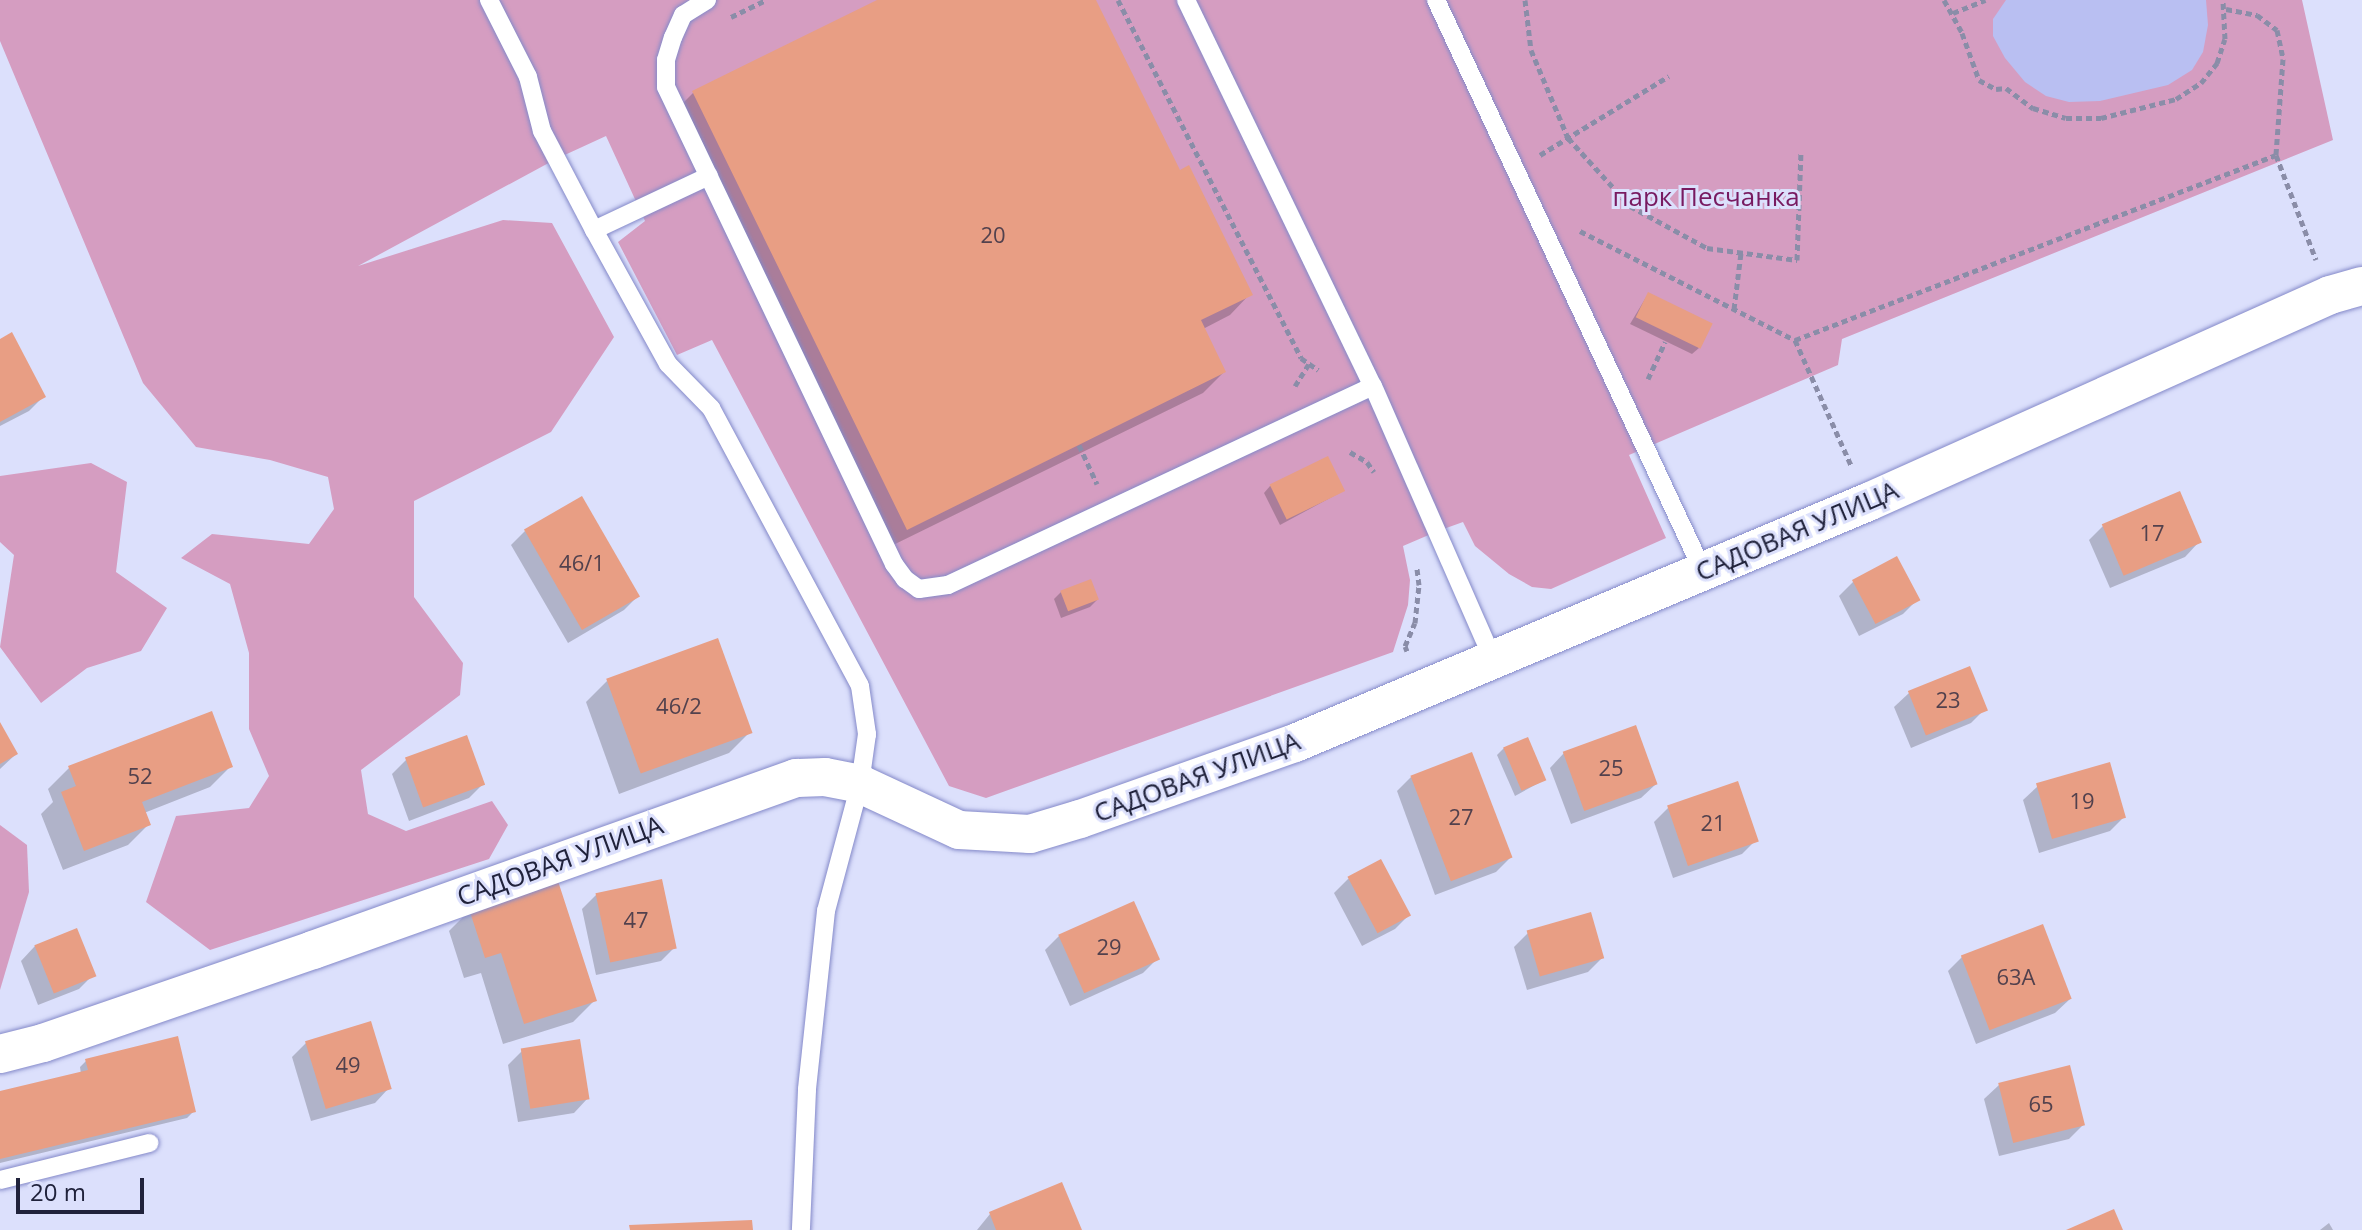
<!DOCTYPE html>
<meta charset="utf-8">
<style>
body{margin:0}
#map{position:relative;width:2362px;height:1230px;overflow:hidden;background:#dce0fc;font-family:"Open Sans",sans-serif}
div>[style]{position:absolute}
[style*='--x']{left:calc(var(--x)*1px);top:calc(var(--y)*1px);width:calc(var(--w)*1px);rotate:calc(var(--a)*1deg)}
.green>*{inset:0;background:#d59dc1}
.water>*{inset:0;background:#b9bff2}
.shadow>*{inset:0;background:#0003}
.building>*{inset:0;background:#e89e84;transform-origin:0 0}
.path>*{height:5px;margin-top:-2.5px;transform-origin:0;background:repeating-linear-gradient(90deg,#8a8da8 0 6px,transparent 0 10px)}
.roads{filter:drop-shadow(0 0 2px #8489c9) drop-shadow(0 0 2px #8489c9)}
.service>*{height:18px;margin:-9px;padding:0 9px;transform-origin:9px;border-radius:9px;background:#fff}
.minor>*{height:38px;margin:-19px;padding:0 19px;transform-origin:19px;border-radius:19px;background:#fff}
span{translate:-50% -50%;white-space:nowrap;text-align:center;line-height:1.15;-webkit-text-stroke:6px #dce0fc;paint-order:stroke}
.number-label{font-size:22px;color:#52414d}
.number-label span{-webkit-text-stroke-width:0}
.park-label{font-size:26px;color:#781a61}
.street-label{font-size:26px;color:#20223b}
.scale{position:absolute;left:16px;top:1178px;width:128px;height:36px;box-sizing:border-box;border:4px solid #20223b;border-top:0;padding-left:10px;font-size:24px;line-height:28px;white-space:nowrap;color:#20223b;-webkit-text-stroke:6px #dce0fc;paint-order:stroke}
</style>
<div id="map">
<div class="green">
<div style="clip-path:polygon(0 0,2302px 0,2333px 140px,1842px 339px,1838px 365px,1629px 455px,1666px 538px,1551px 589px,1532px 587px,1509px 574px,1475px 546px,1463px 522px,1438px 531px,1403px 546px,1410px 580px,1408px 605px,1393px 652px,986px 798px,949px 786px,712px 340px,677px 355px,618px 242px,645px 221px,606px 136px,556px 159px,358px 266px,503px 220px,552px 223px,614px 337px,551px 432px,414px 501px,414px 597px,463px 663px,460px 695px,361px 770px,368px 814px,406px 831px,492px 801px,508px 825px,489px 859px,210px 950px,146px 902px,176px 816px,249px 808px,269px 776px,249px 729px,249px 653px,230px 584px,181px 558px,212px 534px,309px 544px,334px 509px,328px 477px,270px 460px,196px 447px,143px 383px,0 41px)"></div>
<div style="clip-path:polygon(91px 463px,127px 482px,116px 572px,167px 608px,141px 651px,87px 668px,41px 703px,0 647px,14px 555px,0 542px,0 476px)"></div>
<div style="clip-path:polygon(0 825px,27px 845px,29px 892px,0 990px)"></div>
</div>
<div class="water">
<div style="clip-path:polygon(2006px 0,2206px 0,2208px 25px,2203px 52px,2192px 70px,2168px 85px,2100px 101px,2069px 102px,2046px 96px,2025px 82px,2005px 58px,1993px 36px,1993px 19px)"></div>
</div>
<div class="shadow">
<div style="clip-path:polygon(882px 0,1094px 0,1179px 173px,1250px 294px,1230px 315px,1203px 329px,1224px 372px,1203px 393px,885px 549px,672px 114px,693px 93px)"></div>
<div style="clip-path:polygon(1648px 294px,1699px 348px,1692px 354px,1630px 324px)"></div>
<div style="clip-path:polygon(0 341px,43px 397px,29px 411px,0 426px)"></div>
<div style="clip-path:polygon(1270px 486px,1343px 491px,1280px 525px,1264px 493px)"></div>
<div style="clip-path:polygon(2104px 525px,2199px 542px,2185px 557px,2110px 588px,2089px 540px)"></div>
<div style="clip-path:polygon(525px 531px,638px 596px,624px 610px,568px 643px,511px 545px)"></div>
<div style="clip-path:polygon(1896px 559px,1917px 600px,1903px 614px,1859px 636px,1839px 596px,1853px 582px)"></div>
<div style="clip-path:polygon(1061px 592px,1097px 600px,1090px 607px,1061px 618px,1054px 599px)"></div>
<div style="clip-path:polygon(1969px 668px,1985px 709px,1971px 723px,1911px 748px,1894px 707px,1909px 693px)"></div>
<div style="clip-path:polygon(607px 681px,750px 732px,729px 753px,619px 794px,586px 702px)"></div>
<div style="clip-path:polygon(0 726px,16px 754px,0 769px)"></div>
<div style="clip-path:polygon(1504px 748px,1544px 780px,1515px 796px,1497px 755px)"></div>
<div style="clip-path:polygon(1564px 753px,1656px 784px,1641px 798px,1571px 824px,1550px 768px)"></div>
<div style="clip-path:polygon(406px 760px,483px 784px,469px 798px,409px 821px,392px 774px)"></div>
<div style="clip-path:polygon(231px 766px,210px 787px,144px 813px,149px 824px,128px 845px,63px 870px,41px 814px,53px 802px,48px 789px,69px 768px)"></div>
<div style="clip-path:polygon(1411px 777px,1510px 858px,1496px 872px,1435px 895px,1397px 791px)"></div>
<div style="clip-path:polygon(2038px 786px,2124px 817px,2110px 831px,2039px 853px,2023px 800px)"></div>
<div style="clip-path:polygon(1668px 808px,1756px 840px,1742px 854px,1673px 878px,1654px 822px)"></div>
<div style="clip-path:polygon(1380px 862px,1409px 915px,1395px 929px,1362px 946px,1334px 893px,1348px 879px)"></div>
<div style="clip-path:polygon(596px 895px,675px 947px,661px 961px,596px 975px,582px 909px)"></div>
<div style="clip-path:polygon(470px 910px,594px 1001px,573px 1022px,503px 1044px,481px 973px,464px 978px,449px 931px)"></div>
<div style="clip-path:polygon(1528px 933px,1602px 958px,1588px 972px,1527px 990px,1514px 947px)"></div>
<div style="clip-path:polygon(1059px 936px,1157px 959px,1143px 973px,1070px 1006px,1045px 950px)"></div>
<div style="clip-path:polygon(35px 946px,93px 975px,79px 989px,38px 1005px,21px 961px)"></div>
<div style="clip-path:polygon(1962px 957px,2070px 999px,2055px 1013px,1976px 1044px,1948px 971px)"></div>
<div style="clip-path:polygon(306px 1043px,389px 1088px,375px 1103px,311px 1121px,292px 1057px)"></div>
<div style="clip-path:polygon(522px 1051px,588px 1098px,574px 1113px,518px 1122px,508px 1065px)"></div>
<div style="clip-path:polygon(86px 1061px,194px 1111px,187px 1118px,0 1163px,0 1093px,81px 1074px,80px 1067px)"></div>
<div style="clip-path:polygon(1999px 1085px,2083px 1125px,2069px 1139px,1999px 1156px,1984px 1099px)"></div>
<div style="clip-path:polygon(990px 1214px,1080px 1230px,977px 1230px)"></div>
<div style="clip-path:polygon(2329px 1223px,2333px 1230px,2320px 1230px)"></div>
</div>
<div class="building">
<div style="clip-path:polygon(877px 0,1096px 0,1180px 170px,1189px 165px,1253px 295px,1201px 320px,1226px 372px,907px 530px,692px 91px)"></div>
<div style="left:1648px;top:292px;width:72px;height:28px;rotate:26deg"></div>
<div style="clip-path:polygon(12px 332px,46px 397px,0 422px,0 339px)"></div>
<div style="left:1328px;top:456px;width:39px;height:65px;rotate:64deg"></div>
<div style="left:2180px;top:491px;width:56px;height:85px;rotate:67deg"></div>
<div style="left:582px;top:496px;width:116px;height:67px;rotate:60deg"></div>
<div style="left:1897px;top:556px;width:50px;height:51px;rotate:62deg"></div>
<div style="left:1091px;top:579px;width:22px;height:33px;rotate:69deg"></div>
<div style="left:718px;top:638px;width:101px;height:119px;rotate:70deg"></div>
<div style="left:1970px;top:666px;width:48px;height:67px;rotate:68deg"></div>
<div style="clip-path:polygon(212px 711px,233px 767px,142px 802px,151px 825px,84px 851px,61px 792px,76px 786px,68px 766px)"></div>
<div style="clip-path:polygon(0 722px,18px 754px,0 764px)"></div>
<div style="left:1636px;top:725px;width:63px;height:78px;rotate:70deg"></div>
<div style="left:467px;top:735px;width:53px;height:66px;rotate:70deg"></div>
<div style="left:1528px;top:737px;width:47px;height:27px;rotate:67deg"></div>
<div style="left:1472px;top:752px;width:113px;height:66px;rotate:69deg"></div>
<div style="left:2110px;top:762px;width:58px;height:77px;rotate:74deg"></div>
<div style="left:1738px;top:781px;width:64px;height:75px;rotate:71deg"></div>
<div style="left:1381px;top:859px;width:64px;height:38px;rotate:62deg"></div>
<div style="left:662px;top:879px;width:71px;height:68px;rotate:78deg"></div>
<div style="clip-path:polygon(558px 881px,597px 1001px,524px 1024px,501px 953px,485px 958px,469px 909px)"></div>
<div style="left:1134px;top:901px;width:64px;height:83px;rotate:66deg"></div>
<div style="left:1591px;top:912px;width:48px;height:67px;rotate:74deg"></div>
<div style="left:2043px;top:924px;width:80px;height:88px;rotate:69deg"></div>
<div style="left:77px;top:928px;width:52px;height:46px;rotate:68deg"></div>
<div style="left:371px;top:1021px;width:71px;height:69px;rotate:73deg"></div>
<div style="clip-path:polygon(178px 1036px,196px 1112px,0 1159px,0 1091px,88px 1070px,85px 1059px)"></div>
<div style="left:580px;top:1039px;width:61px;height:60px;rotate:81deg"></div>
<div style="left:2070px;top:1065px;width:62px;height:74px;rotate:76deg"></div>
<div style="clip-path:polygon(1062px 1182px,1082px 1230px,996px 1230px,989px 1212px)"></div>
<div style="clip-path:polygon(2114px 1209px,2123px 1230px,2066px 1230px)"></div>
<div style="clip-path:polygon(752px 1220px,753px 1230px,630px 1230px,629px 1225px)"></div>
</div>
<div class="path">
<div style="--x:1118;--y:0;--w:402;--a:62.9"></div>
<div style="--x:1301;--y:358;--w:21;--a:35"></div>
<div style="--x:1525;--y:0;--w:50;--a:83.2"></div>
<div style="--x:1531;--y:50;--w:95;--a:67.2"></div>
<div style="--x:1568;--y:138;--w:92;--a:47.6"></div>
<div style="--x:1630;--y:206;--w:88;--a:28.6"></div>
<div style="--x:1707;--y:248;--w:91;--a:7.6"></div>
<div style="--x:1797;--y:260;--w:109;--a:-87.9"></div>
<div style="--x:1944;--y:0;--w:38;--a:61"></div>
<div style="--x:1962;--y:33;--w:50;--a:70.1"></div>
<div style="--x:1979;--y:80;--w:19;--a:28"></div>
<div style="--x:1996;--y:89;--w:10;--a:-6"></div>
<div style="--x:2006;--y:88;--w:34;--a:37"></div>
<div style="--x:2033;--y:108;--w:34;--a:17"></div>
<div style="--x:2066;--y:118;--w:35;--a:0"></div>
<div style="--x:2101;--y:118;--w:77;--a:-14.2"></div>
<div style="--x:2176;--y:99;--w:30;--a:-33"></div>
<div style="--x:2201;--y:83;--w:26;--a:-51"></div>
<div style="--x:2217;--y:63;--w:25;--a:-72"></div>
<div style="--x:2225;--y:39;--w:39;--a:-93"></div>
<div style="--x:2226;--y:9;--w:32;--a:11"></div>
<div style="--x:2257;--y:15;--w:25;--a:37"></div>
<div style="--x:2277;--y:30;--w:30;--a:78"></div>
<div style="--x:2283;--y:59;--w:96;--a:94.2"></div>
<div style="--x:2276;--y:155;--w:112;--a:69.1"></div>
<div style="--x:1953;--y:13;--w:35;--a:-22"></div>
<div style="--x:731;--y:17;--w:39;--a:-26"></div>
<div style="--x:1540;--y:155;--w:151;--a:-31.5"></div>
<div style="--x:1580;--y:231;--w:241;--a:26.9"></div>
<div style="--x:1795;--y:340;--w:137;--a:65.9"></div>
<div style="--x:1734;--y:309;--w:56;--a:-82.9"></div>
<div style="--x:1795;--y:340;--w:515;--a:-21.04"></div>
<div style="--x:1648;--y:379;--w:41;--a:-65.3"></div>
<div style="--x:1295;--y:386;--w:26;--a:-58"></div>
<div style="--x:1079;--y:445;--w:43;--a:65.2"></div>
<div style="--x:1350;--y:452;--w:20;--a:30"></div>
<div style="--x:1367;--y:462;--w:12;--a:55"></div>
<div style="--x:1407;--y:651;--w:5;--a:-112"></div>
<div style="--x:1405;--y:646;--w:25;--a:-67"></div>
<div style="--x:1415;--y:623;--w:38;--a:-84"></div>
<div style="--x:1419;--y:585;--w:17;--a:-97"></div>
</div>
<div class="roads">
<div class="service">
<div style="--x:489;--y:0;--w:86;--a:63.1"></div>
<div style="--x:528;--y:77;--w:56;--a:75.5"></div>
<div style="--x:542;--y:131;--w:112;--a:62.3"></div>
<div style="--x:594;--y:230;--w:153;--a:61.1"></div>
<div style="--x:668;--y:364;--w:62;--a:45.7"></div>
<div style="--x:711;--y:408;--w:315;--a:61.8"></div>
<div style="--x:860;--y:686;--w:49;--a:81.7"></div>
<div style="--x:867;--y:734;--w:50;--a:98"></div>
<div style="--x:860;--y:784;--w:131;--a:105"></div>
<div style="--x:826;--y:911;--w:180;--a:96.1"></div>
<div style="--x:807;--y:1090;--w:140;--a:92.5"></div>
<div style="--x:707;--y:0;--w:28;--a:148"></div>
<div style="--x:683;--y:15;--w:24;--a:114"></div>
<div style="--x:673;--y:37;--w:24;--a:107"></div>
<div style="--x:666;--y:60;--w:27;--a:90"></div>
<div style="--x:666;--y:87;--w:529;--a:64.45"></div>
<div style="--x:894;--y:564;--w:19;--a:54"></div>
<div style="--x:905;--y:579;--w:17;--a:36"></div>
<div style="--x:919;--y:589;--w:29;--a:-8"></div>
<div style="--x:948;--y:585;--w:469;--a:-25.1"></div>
<div style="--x:1186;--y:0;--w:429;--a:64.2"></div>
<div style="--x:1373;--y:386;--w:298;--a:66.3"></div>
<div style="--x:1436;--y:0;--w:630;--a:64.94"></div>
<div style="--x:594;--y:230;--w:127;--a:-25.2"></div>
<div style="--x:0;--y:1180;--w:154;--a:-13.9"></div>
</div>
<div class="minor">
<div style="--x:0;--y:1054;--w:44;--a:-14.3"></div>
<div style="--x:43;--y:1043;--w:286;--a:-19"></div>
<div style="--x:313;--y:950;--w:513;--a:-19.6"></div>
<div style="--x:796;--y:778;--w:29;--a:-2"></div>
<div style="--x:825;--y:777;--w:36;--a:11"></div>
<div style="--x:860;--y:784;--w:109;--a:24.9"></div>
<div style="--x:959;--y:830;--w:71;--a:3.2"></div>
<div style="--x:1030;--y:834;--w:52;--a:-16.7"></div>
<div style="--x:1080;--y:819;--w:228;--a:-19.5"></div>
<div style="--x:1295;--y:743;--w:622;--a:-22.81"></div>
<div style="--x:1868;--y:502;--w:506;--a:-24.13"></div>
<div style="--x:2330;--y:295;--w:33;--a:-16"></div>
</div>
</div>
<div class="number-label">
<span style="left:993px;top:235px">20</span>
<span style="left:2152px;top:533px">17</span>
<span style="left:582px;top:563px">46/1</span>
<span style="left:1948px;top:700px">23</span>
<span style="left:679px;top:706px">46/2</span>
<span style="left:1611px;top:768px">25</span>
<span style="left:140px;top:776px">52</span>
<span style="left:2082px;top:801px">19</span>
<span style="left:1461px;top:817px">27</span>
<span style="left:1713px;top:823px">21</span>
<span style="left:636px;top:920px">47</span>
<span style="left:1109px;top:947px">29</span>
<span style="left:2016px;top:977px">63А</span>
<span style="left:348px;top:1065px">49</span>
<span style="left:2041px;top:1104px">65</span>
</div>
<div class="park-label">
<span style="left:1706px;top:197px">парк Песчанка</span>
</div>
<div class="street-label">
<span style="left:1797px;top:531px;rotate:-23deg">САДОВАЯ УЛИЦА</span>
<span style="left:1197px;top:777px;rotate:-20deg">САДОВАЯ УЛИЦА</span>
<span style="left:560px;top:861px;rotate:-20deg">САДОВАЯ УЛИЦА</span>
</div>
<div class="scale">20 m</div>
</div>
